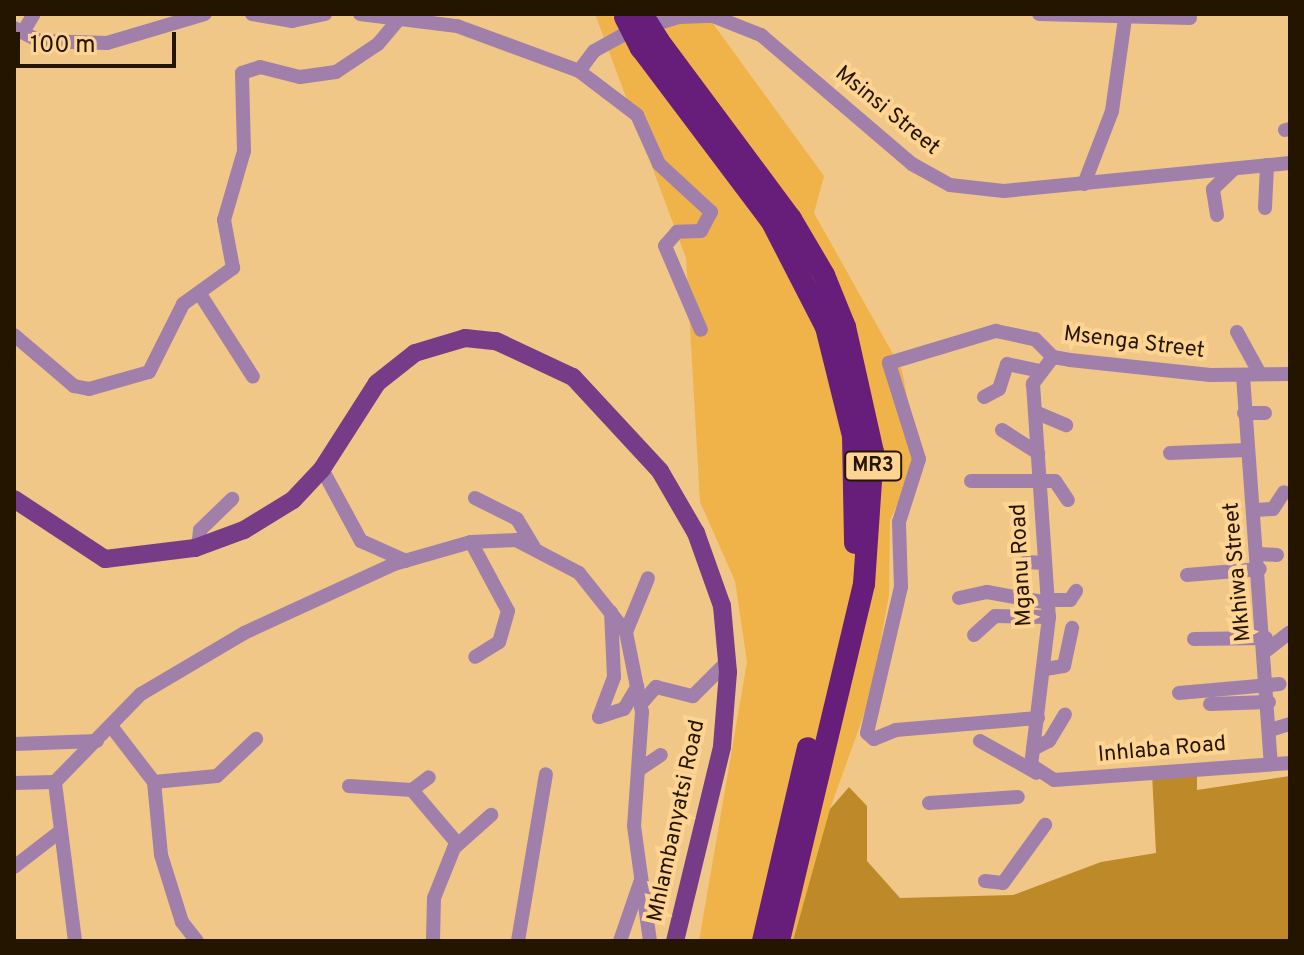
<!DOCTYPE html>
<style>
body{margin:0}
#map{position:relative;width:1304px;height:955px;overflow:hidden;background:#f0c787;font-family:Overpass,sans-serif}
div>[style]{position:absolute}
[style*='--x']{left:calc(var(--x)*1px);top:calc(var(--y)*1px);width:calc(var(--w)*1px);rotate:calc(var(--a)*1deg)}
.green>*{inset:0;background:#f0b349}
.forest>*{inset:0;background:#bd8929}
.minor>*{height:14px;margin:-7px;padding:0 7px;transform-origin:7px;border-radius:7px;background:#a080aa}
.major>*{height:18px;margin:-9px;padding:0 9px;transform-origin:9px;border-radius:9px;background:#763c87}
.highway>*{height:22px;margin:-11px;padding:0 11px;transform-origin:11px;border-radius:11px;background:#661e7a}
.highway-bridge>*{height:22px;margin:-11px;padding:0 11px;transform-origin:11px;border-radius:11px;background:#661e7a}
span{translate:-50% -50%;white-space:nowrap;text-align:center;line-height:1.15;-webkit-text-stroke:8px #fed493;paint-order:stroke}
.shield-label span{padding:2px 6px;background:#fed493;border:2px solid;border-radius:6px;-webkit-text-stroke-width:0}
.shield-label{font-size:20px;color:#241500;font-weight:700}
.street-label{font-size:22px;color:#241500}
.frame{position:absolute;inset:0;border:16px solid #241500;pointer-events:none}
.scale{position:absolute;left:16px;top:32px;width:160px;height:36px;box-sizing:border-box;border:4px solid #241500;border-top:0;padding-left:10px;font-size:24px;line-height:28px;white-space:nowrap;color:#241500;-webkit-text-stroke:6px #fed493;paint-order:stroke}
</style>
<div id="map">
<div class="green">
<div style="clip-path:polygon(595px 14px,706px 14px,824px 176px,814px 213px,902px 370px,919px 459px,890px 520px,889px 595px,871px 695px,830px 809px,795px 941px,699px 941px,747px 662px,735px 581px,700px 502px,686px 258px)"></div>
</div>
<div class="forest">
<div style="clip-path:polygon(1152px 773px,1197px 773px,1197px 790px,1290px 776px,1290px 941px,793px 941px,830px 809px,849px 787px,867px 806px,867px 861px,900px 898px,1013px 895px,1101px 862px,1156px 853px)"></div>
</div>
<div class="minor">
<div style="--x:252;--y:14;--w:41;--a:9.9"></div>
<div style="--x:292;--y:21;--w:34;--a:-12"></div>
<div style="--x:360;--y:14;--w:98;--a:7.1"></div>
<div style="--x:457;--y:26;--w:130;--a:20.2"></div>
<div style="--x:579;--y:71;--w:73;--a:37.2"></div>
<div style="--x:637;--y:115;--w:54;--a:65.8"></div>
<div style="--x:659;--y:164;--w:71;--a:42.7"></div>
<div style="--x:711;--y:212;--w:21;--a:118"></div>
<div style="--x:701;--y:231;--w:24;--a:178"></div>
<div style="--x:677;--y:232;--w:18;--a:131"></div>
<div style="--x:665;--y:246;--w:91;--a:66.8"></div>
<div style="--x:1039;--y:14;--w:151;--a:1.5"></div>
<div style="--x:14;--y:28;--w:28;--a:27"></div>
<div style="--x:39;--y:41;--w:68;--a:1.7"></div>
<div style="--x:107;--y:43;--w:102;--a:-16.5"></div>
<div style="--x:23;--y:32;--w:21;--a:-59"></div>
<div style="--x:579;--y:71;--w:25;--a:-53"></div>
<div style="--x:594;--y:51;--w:37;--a:-29"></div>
<div style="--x:626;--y:33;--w:55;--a:-16.8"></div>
<div style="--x:679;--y:17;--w:34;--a:-2"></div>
<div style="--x:713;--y:16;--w:52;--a:21.6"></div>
<div style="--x:761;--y:35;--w:199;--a:40.5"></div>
<div style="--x:912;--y:164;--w:43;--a:28.9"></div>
<div style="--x:950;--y:185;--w:54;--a:6.3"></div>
<div style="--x:1004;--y:191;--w:287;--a:-5.6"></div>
<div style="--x:1285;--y:130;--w:5;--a:-11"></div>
<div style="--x:1084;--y:184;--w:78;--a:-69"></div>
<div style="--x:1112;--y:111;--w:94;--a:-82"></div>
<div style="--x:1265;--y:208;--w:43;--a:-87.3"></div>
<div style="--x:1217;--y:215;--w:26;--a:-99"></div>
<div style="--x:1213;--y:189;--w:29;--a:-44"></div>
<div style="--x:200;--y:294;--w:98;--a:57.4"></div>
<div style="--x:1237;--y:332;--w:48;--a:61.3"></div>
<div style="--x:14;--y:335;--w:79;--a:40.4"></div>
<div style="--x:74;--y:386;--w:15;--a:11"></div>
<div style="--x:89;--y:389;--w:62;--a:-15.8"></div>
<div style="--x:149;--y:372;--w:76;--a:-63.4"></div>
<div style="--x:183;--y:304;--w:62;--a:-35.8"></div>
<div style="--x:233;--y:268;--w:49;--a:-100.6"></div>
<div style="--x:224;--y:220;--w:72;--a:-73.8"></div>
<div style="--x:244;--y:151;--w:78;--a:-91.5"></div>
<div style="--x:242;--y:73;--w:19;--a:-18"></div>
<div style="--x:260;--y:67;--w:41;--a:14"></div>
<div style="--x:300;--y:77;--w:36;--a:-8"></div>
<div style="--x:336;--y:72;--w:50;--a:-33.7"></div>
<div style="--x:378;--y:44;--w:33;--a:-50"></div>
<div style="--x:399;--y:19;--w:9;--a:-148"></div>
<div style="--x:1053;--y:357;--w:34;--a:127"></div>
<div style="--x:1033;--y:384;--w:234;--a:86.1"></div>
<div style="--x:1049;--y:617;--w:149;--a:96.9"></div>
<div style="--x:1031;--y:765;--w:27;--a:33"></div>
<div style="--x:1054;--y:780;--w:237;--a:-4.1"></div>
<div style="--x:1243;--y:376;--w:389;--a:85.9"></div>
<div style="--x:984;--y:397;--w:17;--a:-28"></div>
<div style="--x:999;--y:389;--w:26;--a:-72"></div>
<div style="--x:1007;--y:364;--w:35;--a:12"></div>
<div style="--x:1035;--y:412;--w:34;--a:23"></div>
<div style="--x:1244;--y:413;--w:21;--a:0"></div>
<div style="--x:1002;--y:430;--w:43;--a:32.6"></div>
<div style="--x:1170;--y:453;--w:77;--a:-2.2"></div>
<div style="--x:322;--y:469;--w:82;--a:61.6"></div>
<div style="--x:361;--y:541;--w:49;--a:24"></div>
<div style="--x:971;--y:481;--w:84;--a:0"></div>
<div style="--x:1055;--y:481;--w:23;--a:56"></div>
<div style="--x:475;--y:498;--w:47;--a:26.6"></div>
<div style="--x:517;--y:519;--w:33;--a:59"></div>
<div style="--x:1255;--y:510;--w:18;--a:-3"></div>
<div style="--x:1273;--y:509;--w:20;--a:-57"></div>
<div style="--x:471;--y:542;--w:78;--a:61.8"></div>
<div style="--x:508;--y:611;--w:32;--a:106"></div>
<div style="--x:499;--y:642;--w:28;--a:148"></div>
<div style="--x:198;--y:547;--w:17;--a:-83"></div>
<div style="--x:200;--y:530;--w:45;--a:-44.1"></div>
<div style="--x:1259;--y:554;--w:18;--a:3"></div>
<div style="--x:1026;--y:562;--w:19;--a:3"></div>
<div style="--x:1187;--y:575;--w:73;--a:-4.7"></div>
<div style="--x:959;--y:598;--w:29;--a:-12"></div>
<div style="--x:987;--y:592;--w:62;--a:10.2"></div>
<div style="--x:1048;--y:600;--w:22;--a:0"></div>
<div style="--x:1070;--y:600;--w:11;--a:-56"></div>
<div style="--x:626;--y:632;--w:58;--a:-67.8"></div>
<div style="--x:974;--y:635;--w:28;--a:-42"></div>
<div style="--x:995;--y:616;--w:54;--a:1.1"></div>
<div style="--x:1194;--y:639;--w:72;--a:-0.8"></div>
<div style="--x:1267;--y:650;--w:28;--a:-38"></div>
<div style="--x:1045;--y:669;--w:19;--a:-9"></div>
<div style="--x:1064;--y:666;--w:39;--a:-78"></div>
<div style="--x:1179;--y:693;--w:101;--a:-5.1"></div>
<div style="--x:641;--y:704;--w:23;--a:-49"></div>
<div style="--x:656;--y:687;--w:38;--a:14"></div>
<div style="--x:693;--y:696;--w:48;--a:-45"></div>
<div style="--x:1210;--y:704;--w:59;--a:-1.9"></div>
<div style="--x:599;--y:717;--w:43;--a:-69.4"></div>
<div style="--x:614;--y:677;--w:65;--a:-92.6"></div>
<div style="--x:599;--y:717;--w:26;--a:-18"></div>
<div style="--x:624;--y:709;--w:26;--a:-59"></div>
<div style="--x:1038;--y:718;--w:143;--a:175.2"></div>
<div style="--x:896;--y:730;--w:24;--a:158"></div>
<div style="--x:874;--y:739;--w:9;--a:-139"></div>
<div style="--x:867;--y:733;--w:150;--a:-76.9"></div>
<div style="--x:901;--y:587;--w:65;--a:-91.8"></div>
<div style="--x:899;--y:522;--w:66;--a:-72.4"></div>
<div style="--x:919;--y:459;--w:101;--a:-107.4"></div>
<div style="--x:889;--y:363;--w:112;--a:-16.7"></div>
<div style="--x:996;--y:331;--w:40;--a:12"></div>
<div style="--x:1035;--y:339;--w:25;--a:45"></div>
<div style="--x:1053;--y:357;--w:17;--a:10"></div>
<div style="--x:1070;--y:360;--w:141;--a:6.1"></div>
<div style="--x:1210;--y:375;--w:80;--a:-0.7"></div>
<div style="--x:111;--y:726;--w:71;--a:52.5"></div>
<div style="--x:154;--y:782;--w:73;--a:84.5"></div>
<div style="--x:161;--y:855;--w:70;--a:72.6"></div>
<div style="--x:182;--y:922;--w:24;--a:52"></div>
<div style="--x:1270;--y:730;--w:21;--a:-17"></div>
<div style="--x:980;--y:741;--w:65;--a:29.3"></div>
<div style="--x:14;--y:744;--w:83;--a:-2.1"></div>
<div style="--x:1033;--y:749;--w:18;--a:-27"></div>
<div style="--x:1049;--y:741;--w:31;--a:-59"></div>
<div style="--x:640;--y:769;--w:25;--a:-34"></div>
<div style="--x:154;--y:782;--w:63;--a:-5.4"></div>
<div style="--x:217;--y:776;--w:54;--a:-43.5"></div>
<div style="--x:14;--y:783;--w:41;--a:-1.4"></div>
<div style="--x:349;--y:786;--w:63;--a:3.6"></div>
<div style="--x:412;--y:790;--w:21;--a:-37"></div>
<div style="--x:412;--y:790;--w:70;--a:49.7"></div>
<div style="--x:929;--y:803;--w:89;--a:-3.9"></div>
<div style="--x:14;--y:867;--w:56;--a:-37.7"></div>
<div style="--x:985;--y:881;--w:18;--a:6"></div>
<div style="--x:1003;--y:883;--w:72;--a:-54.1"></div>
<div style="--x:75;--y:941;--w:160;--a:-97.2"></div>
<div style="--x:55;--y:782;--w:123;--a:-45.7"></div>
<div style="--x:141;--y:694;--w:120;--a:-30.6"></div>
<div style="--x:244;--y:633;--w:165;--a:-24.7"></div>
<div style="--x:394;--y:564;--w:80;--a:-15.9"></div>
<div style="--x:471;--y:542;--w:45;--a:-2.5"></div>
<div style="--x:516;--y:540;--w:71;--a:27.6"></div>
<div style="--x:579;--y:573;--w:75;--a:51.5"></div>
<div style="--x:626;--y:632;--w:82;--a:78.7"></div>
<div style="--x:642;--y:712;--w:114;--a:94"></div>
<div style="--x:634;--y:826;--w:116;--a:82.1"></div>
<div style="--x:433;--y:941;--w:43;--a:-88.7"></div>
<div style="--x:434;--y:898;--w:54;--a:-68.2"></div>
<div style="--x:454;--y:848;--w:50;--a:-41.7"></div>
<div style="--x:518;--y:941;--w:169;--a:-80.5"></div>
<div style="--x:620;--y:941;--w:65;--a:-71"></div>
</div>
<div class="major">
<div style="--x:14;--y:499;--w:109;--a:33.4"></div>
<div style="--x:105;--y:559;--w:91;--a:-7"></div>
<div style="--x:195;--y:548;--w:52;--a:-20.2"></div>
<div style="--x:244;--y:530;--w:57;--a:-31.5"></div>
<div style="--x:293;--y:500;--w:42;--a:-46.9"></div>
<div style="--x:322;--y:469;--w:102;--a:-57.4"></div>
<div style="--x:377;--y:383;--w:48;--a:-38.3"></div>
<div style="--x:415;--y:353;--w:52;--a:-16.7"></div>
<div style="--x:465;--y:338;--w:31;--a:6"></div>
<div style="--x:496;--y:341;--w:85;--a:25.1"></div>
<div style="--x:573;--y:377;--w:128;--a:47.2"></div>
<div style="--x:660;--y:471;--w:72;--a:59.9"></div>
<div style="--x:696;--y:533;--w:77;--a:70.4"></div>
<div style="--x:722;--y:606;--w:66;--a:84.8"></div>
<div style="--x:728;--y:672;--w:75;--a:94.6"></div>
<div style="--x:722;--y:747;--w:200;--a:103.6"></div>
</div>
<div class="highway">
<div style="--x:658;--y:40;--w:223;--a:53.4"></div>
<div style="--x:791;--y:219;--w:65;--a:59.5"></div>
<div style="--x:824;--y:275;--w:56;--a:68"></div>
<div style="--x:845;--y:327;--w:128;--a:77.4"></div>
<div style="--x:873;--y:452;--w:132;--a:93.9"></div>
<div style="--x:864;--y:584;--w:367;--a:103.4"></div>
<div style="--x:641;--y:48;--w:218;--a:53"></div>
<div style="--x:772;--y:222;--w:118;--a:62.8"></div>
<div style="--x:826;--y:327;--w:112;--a:76.1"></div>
<div style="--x:853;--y:436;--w:107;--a:88.9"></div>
<div style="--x:763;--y:941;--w:198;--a:-76.9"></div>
</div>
<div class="highway-bridge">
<div style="--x:642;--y:14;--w:31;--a:58"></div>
<div style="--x:625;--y:17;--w:35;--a:63"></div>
</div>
<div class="shield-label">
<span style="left:873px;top:466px">MR3</span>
</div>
<div class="street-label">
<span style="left:887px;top:111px;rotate:39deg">Msinsi Street</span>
<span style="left:1134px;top:343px;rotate:7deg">Msenga Street</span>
<span style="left:1022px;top:565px;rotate:-93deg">Mganu Road</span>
<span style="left:1238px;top:572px;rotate:-95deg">Mkhiwa Street</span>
<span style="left:1162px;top:750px;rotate:-5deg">Inhlaba Road</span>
<span style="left:677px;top:821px;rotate:-78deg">Mhlambanyatsi Road</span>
</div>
<div class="frame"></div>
<div class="scale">100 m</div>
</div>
